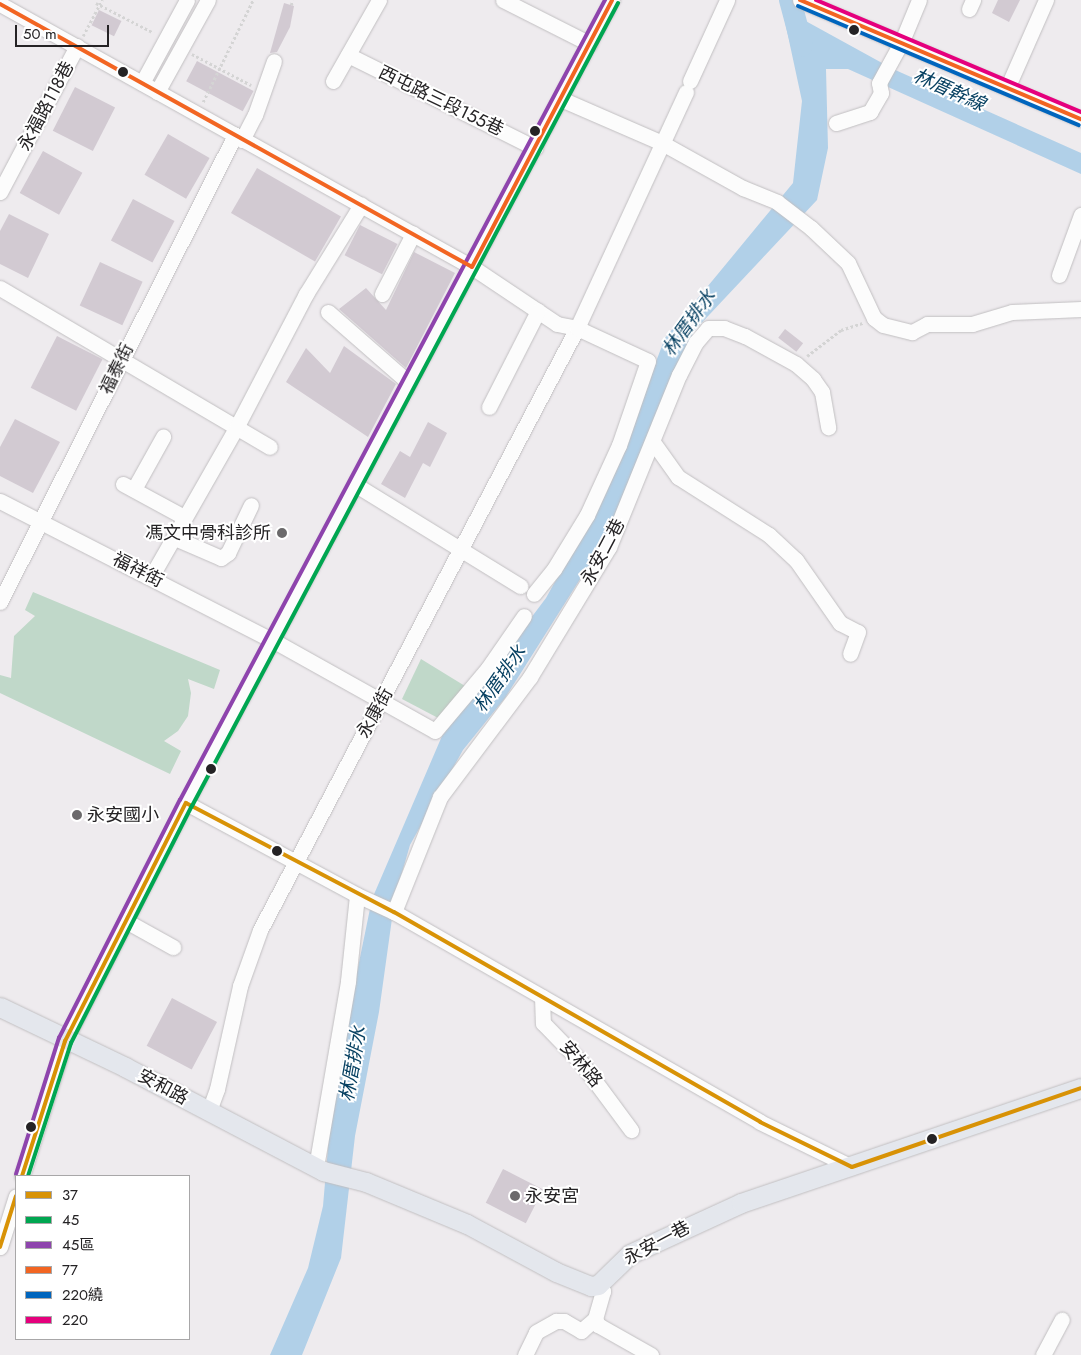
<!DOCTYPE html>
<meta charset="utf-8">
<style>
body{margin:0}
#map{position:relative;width:1081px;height:1355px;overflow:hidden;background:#eeebee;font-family:Jost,"Noto Sans TC",sans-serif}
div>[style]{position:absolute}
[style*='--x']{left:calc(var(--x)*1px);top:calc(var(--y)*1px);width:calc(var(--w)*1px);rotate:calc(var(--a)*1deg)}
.green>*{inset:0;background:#c0d8c9}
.water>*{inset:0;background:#b1d0e8}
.river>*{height:22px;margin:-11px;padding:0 11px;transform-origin:11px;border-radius:11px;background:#b1d0e8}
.building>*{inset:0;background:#d2cad2;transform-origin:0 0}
.path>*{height:2.5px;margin-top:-1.25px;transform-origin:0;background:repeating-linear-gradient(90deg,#d4d4d4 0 2.5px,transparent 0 5px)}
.roads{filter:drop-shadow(0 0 1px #c1bfc1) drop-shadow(0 0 1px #c1bfc1)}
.minor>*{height:15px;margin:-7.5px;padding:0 7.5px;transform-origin:7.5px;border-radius:7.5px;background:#fcfcfc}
.major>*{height:19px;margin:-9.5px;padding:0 9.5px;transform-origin:9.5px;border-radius:9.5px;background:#e4e7ed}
.bus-1>*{height:4px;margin:-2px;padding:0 2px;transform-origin:2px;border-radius:2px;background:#d89206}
.bus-2>*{height:4px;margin:-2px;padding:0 2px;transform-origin:2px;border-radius:2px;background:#00a651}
.bus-3>*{height:4px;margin:-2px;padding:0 2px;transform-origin:2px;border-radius:2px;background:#8e44ad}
.bus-4>*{height:4px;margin:-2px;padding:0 2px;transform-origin:2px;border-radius:2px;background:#f26522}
.bus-5>*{height:4px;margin:-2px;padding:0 2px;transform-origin:2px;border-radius:2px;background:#0065bd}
.bus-6>*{height:4px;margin:-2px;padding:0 2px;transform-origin:2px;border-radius:2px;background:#e5007d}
.dots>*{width:14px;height:14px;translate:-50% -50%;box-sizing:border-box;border:2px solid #fff;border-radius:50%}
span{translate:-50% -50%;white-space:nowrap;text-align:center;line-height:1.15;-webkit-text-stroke:4px #fff;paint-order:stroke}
.street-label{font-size:18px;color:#252325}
.poi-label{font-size:18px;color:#252325}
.right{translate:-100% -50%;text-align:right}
.left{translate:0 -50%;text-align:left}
.water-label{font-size:19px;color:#084162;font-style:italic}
.legend{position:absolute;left:15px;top:1175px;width:175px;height:165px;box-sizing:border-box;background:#fff;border:1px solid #a8a7a8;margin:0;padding:6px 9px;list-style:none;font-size:15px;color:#252325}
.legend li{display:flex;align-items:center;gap:10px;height:25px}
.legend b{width:25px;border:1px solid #a8a7a8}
.scale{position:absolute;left:15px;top:25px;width:94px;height:22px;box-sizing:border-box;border:2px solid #252325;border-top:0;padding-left:6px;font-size:15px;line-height:18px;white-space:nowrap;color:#252325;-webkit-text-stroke:4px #fff;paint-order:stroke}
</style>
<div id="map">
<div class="green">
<div style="clip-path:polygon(33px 592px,220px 670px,214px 689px,188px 679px,191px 693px,188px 716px,178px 731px,164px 741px,181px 751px,170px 774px,0 693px,0 675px,11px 678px,14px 636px,35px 616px,25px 610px)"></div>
<div style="clip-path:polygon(421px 659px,465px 686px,440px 719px,402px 699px)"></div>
</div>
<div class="water">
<div style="clip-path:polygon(782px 8px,893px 69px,1081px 153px,1081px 174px,848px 69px,826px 69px,828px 148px,817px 200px,694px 331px,615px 524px,505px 698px,463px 750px,410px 845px,395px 897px,379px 1012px,355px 1136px,341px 1258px,302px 1355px,270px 1355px,308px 1268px,323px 1206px,333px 1089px,372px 899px,442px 736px,546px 598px,610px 482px,665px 338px,793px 183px,802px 101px)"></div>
</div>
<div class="river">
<div style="--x:790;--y:0;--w:47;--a:75.1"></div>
</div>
<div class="building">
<div style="clip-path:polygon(998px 0,1020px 0,1009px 22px,992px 13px)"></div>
<div style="clip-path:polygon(284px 3px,294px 6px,290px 27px,277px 52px,270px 53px)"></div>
<div style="left:99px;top:10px;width:25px;height:17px;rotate:26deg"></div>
<div style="left:197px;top:61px;width:64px;height:23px;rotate:28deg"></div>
<div style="left:75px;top:87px;width:45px;height:49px;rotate:27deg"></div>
<div style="left:168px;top:134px;width:48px;height:47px;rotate:30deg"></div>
<div style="left:43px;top:151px;width:45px;height:48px;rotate:29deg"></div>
<div style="left:257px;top:168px;width:97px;height:52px;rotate:30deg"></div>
<div style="left:133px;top:199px;width:47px;height:47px;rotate:28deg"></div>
<div style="clip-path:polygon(9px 214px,49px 234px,28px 278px,0 264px,0 231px)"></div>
<div style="left:360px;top:225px;width:42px;height:34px;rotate:27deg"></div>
<div style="clip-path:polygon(414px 252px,455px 273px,406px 368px,339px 309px,366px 288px,386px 310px)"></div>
<div style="left:100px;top:262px;width:47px;height:48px;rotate:25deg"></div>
<div style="left:785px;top:329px;width:23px;height:11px;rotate:38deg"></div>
<div style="left:57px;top:336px;width:51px;height:58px;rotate:27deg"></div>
<div style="clip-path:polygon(344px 346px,396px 384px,368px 437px,286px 382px,306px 348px,330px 373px)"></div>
<div style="clip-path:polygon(15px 419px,60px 442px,33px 493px,0 476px,0 447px)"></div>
<div style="clip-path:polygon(428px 422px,447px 433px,430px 467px,423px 463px,405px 498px,381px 484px,400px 451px,410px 457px)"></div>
<div style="left:172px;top:998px;width:51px;height:54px;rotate:28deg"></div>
<div style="left:503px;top:1169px;width:45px;height:38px;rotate:27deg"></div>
</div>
<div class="path">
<div style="--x:96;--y:3;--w:65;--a:27.3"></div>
<div style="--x:291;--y:5;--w:5;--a:-68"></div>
<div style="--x:83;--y:36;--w:41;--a:-62.2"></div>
<div style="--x:192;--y:54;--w:67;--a:27.7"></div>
<div style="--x:203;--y:102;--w:114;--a:-63.9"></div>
<div style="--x:807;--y:356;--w:43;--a:-37.4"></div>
<div style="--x:841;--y:330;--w:23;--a:-18"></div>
</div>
<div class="roads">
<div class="minor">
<div style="--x:503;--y:0;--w:97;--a:26.8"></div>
<div style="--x:800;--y:0;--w:305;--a:23"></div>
<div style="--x:0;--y:4;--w:540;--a:29.13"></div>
<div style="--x:472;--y:267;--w:102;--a:33.8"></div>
<div style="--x:557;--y:324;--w:20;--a:11"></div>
<div style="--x:577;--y:328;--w:78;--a:24.9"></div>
<div style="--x:648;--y:361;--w:89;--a:109"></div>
<div style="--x:619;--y:445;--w:77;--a:114.6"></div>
<div style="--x:587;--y:515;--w:63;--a:121.4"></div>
<div style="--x:554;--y:569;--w:32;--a:129"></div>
<div style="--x:969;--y:9;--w:10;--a:-66"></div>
<div style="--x:348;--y:55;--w:209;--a:26.4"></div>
<div style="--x:333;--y:81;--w:93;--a:-60.4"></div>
<div style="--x:690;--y:81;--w:89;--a:-65.4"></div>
<div style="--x:142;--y:83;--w:94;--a:-61.5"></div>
<div style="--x:1008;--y:86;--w:94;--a:-66.2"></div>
<div style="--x:157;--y:92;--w:105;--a:-61"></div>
<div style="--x:561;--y:99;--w:110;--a:23.5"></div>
<div style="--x:662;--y:143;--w:93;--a:29.1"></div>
<div style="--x:743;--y:188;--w:37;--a:22"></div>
<div style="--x:777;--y:202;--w:43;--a:37.4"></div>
<div style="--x:811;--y:228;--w:51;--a:43.4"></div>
<div style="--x:848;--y:263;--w:61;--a:64.7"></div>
<div style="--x:874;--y:318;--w:11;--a:38"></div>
<div style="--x:883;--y:325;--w:30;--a:14"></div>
<div style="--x:912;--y:332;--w:17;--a:-28"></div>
<div style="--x:927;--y:324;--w:45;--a:0"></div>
<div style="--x:972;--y:324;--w:42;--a:-16.7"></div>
<div style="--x:1012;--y:312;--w:69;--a:-2.5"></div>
<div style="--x:836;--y:123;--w:36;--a:-18"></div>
<div style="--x:870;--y:112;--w:22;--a:-60"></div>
<div style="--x:881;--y:93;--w:10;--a:-101"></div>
<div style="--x:879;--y:83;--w:48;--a:-61.3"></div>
<div style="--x:902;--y:41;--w:44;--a:-67.5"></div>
<div style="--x:242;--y:140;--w:28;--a:-63"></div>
<div style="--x:255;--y:115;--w:57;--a:-70.6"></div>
<div style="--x:0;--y:192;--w:165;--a:-62.2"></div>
<div style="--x:1059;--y:275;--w:64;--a:-69.9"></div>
<div style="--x:0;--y:288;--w:313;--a:30.5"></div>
<div style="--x:382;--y:294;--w:68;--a:-62.7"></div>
<div style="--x:328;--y:312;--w:108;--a:41.2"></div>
<div style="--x:489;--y:407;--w:108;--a:-63"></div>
<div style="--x:653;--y:442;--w:43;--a:54.5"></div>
<div style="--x:678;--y:477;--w:108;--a:32.5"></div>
<div style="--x:769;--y:535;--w:37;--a:43"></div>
<div style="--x:796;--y:560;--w:77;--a:55.1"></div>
<div style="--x:840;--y:623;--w:20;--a:27"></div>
<div style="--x:858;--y:632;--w:23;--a:110"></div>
<div style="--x:123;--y:484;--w:69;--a:28.4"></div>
<div style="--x:356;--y:485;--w:193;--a:31.6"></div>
<div style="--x:134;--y:489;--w:60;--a:-60.9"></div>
<div style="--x:0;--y:501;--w:308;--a:27.1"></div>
<div style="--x:274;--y:641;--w:184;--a:29.2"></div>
<div style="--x:435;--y:731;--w:82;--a:-49.9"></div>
<div style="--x:488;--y:668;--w:63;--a:-55.3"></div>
<div style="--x:175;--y:538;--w:50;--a:23.5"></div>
<div style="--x:221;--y:558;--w:9;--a:-36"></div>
<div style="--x:228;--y:553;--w:53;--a:-64.4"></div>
<div style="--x:151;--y:577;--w:174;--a:-60.3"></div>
<div style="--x:237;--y:426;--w:149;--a:-62.4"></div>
<div style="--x:306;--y:294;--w:105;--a:-58.3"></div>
<div style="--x:0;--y:602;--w:523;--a:-63.29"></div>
<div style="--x:186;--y:803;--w:194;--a:28.3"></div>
<div style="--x:357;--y:895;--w:41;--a:24.7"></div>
<div style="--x:394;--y:912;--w:422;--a:29.8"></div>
<div style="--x:760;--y:1122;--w:102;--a:26.1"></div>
<div style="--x:394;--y:912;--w:124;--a:-68.2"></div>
<div style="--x:440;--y:797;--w:150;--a:-53.1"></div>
<div style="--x:530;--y:677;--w:152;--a:-58.7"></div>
<div style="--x:609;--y:547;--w:186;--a:-67.9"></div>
<div style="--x:679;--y:375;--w:37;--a:-63"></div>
<div style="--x:696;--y:342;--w:18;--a:-49"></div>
<div style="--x:708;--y:328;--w:16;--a:0"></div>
<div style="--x:724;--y:328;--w:22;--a:21"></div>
<div style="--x:745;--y:336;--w:58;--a:28.8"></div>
<div style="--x:796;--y:364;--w:23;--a:41"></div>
<div style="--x:813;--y:379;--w:16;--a:55"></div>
<div style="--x:822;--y:392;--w:36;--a:80"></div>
<div style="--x:126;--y:921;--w:54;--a:29"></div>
<div style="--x:542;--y:997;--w:26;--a:88"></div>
<div style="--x:543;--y:1023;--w:53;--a:45.8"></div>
<div style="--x:580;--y:1061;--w:86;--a:53.5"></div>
<div style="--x:209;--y:1111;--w:23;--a:-70"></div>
<div style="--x:217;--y:1089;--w:106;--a:-77.4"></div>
<div style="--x:240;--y:986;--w:59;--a:-70.3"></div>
<div style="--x:260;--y:930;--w:680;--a:-62.23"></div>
<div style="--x:577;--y:328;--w:260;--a:-65.2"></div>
<div style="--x:316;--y:1167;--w:189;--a:-80.2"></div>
<div style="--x:348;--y:981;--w:86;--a:-84"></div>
<div style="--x:22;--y:1176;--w:142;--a:-72.3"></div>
<div style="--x:65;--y:1041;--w:267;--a:-63.1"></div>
<div style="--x:186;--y:803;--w:909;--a:-62.05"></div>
<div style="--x:0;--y:1247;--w:53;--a:-72.6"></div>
<div style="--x:598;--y:1285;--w:8;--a:50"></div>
<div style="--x:603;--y:1291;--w:29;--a:106"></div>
<div style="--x:595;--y:1319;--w:7;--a:63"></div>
<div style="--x:598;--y:1325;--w:61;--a:29.5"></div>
<div style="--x:525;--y:1355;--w:25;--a:-64"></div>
<div style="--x:536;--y:1332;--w:23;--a:-29"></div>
<div style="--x:556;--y:1321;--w:8;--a:0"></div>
<div style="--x:564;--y:1321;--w:20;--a:30"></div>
<div style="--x:581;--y:1331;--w:18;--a:-41"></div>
<div style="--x:1043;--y:1355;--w:40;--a:-62"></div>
</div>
<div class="major">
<div style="--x:0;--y:1007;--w:139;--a:25.6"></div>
<div style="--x:125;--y:1067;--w:224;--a:27.7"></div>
<div style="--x:323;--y:1171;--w:44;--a:14.3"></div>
<div style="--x:366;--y:1182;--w:109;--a:22.6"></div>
<div style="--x:467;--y:1224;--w:101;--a:28.3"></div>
<div style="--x:556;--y:1272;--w:38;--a:22"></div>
<div style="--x:591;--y:1286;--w:7;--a:-8"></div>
<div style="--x:598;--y:1285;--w:45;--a:-44.1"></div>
<div style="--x:630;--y:1254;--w:122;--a:-24.7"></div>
<div style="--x:741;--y:1203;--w:359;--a:-18.7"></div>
</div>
</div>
<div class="bus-1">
<div style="--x:186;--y:803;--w:235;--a:27.7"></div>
<div style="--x:394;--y:912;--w:422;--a:29.8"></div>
<div style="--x:760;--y:1122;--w:102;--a:26.1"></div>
<div style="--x:852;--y:1167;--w:242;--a:-19"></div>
<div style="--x:22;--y:1176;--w:142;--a:-72.3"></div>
<div style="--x:65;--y:1041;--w:267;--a:-63.1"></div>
<div style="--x:0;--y:1247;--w:53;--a:-72.6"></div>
</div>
<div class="bus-2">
<div style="--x:28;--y:1176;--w:140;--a:-72.1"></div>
<div style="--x:71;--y:1043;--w:266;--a:-63"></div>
<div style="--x:192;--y:806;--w:909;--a:-62.05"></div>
</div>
<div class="bus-3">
<div style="--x:16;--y:1174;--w:143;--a:-72.5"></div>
<div style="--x:59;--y:1038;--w:267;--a:-63.1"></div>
<div style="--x:180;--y:800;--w:906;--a:-62.02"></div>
</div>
<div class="bus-4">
<div style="--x:800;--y:0;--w:305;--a:23"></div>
<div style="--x:0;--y:4;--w:540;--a:29.13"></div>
<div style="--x:472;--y:267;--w:301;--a:-62.3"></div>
</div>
<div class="bus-5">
<div style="--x:798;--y:6;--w:305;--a:23"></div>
</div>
<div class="bus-6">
<div style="--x:816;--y:0;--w:288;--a:22.9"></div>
</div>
<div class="dots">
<div style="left:854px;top:30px;background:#252325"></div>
<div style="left:123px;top:72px;background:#252325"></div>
<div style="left:535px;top:131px;background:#252325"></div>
<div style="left:282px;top:533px;background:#6b696b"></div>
<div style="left:211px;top:769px;background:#252325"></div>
<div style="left:77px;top:815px;background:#6b696b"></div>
<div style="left:277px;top:851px;background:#252325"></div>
<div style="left:31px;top:1127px;background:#252325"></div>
<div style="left:932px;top:1139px;background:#252325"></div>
<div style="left:515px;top:1196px;background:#6b696b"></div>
</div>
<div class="street-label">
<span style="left:441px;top:101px;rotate:26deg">西屯路三段155巷</span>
<span style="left:46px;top:106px;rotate:-62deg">永福路118巷</span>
<span style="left:117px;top:369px;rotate:-64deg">福泰街</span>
<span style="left:603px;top:552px;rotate:-62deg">永安二巷</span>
<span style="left:138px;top:570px;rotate:27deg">福祥街</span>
<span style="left:375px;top:713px;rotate:-61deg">永康街</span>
<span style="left:581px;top:1064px;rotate:50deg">安林路</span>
<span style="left:163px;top:1087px;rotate:28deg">安和路</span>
<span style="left:657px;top:1243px;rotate:-28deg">永安一巷</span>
</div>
<div class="poi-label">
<span class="right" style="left:271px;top:533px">馮文中骨科診所</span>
<span class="left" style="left:87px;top:815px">永安國小</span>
<span class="left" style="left:525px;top:1196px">永安宮</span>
</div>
<div class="water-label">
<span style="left:949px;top:90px;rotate:24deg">林厝幹線</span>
<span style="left:689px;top:323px;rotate:-54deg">林厝排水</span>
<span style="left:500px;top:679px;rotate:-55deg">林厝排水</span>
<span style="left:353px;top:1064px;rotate:-80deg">林厝排水</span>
</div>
<ul class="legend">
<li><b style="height:6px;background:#d89206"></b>37</li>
<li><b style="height:6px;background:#00a651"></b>45</li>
<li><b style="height:6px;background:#8e44ad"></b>45區</li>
<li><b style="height:6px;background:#f26522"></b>77</li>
<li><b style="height:6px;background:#0065bd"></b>220繞</li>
<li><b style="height:6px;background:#e5007d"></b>220</li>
</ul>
<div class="scale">50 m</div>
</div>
